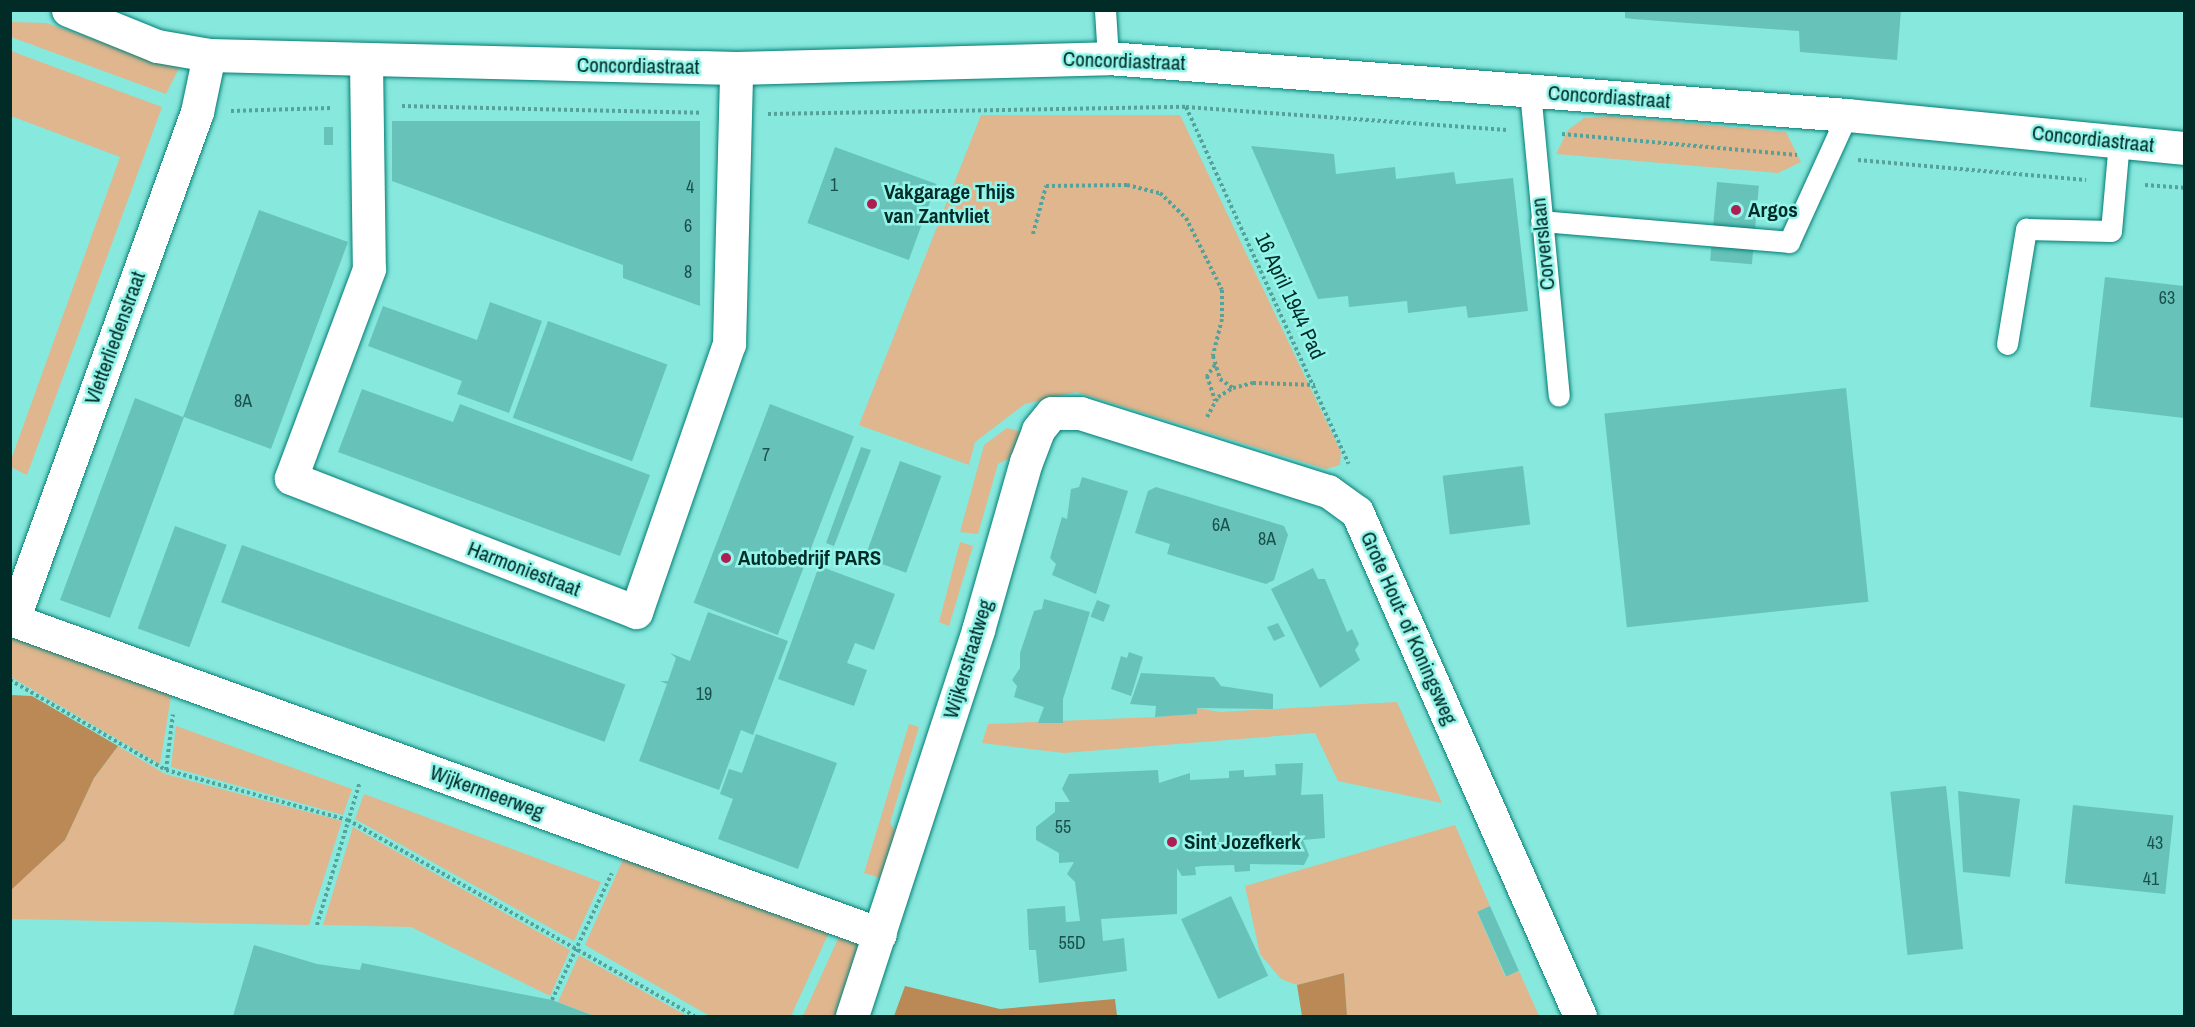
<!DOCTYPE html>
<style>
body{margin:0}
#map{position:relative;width:2195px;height:1027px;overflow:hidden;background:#87e8dd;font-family:"Archivo Narrow",sans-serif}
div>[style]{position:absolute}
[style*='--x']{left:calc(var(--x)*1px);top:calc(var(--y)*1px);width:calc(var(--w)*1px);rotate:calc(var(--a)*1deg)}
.green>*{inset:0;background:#dfb68e}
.forest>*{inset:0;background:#ba8956}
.building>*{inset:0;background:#67c3b9;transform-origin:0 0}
.path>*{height:4px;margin-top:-2px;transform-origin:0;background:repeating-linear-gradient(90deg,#55a29a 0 3px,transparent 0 6px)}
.roads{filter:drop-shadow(0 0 2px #027e75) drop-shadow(0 0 2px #027e75)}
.service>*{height:21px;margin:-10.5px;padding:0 10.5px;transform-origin:10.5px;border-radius:10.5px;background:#fff}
.minor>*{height:33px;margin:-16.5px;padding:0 16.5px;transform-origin:16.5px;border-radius:16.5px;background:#fff}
.tertiary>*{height:33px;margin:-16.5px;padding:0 16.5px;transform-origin:16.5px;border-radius:16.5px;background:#fff}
.dots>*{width:16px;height:16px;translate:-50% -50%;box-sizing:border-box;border:3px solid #94f5ea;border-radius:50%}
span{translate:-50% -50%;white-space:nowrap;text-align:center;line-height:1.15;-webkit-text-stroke:5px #94f5ea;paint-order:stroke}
.number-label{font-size:18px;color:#1a514c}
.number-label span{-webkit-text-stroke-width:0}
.street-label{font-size:21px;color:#002b27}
.poi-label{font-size:21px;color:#002b27;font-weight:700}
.left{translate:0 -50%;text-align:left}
.frame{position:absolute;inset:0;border:12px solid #002b27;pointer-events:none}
</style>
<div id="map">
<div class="green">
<div style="clip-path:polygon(10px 22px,46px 23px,179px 68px,166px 94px,11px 37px)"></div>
<div style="clip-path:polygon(11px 51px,162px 107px,27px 475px,11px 467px,11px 460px,120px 157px,11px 116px)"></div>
<div style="clip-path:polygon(981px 115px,1180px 115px,1341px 452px,1340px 465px,1326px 469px,1076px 392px,1025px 404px,975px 442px,969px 465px,859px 425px)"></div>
<div style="clip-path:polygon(1610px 116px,1786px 132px,1801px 162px,1778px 173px,1556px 154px,1568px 130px,1584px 118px)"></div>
<div style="clip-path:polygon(1007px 428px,1023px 432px,1017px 454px,998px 464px,978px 534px,960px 532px,984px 445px)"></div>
<div style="clip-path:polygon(960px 542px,973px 546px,949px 626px,939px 622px)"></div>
<div style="clip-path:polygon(10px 630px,172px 690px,160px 764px,11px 677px)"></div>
<div style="clip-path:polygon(1397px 702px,1442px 803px,1338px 781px,1315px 733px,1064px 753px,982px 743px,988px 724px,1155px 717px,1196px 714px,1197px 708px,1220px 712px)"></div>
<div style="clip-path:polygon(909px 724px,919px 727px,890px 823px,900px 839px,887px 880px,864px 873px)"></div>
<div style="clip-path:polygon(176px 726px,352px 789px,343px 815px,171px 767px)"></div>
<div style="clip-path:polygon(118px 746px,165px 774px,342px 821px,309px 925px,11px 919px,10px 890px,65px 840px,94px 778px)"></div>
<div style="clip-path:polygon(364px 794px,601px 882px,574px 941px,355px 819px)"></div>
<div style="clip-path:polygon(1455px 825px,1490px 906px,1477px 912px,1505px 976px,1519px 971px,1539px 1016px,1347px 1016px,1344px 973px,1297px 985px,1281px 979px,1260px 954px,1245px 886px)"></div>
<div style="clip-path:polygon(353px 827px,570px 950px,550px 996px,411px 927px,323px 925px)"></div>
<div style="clip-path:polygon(625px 855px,831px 928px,791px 1016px,710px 1016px,585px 945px)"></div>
<div style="clip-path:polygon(841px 932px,860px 947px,837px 1016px,803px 1016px)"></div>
<div style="clip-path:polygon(579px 955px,687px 1016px,594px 1016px,558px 1002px)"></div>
</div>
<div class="forest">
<div style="clip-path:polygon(11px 695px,32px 696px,118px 746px,94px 778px,65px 840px,11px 890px)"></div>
<div style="clip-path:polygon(1344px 973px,1347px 1016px,1302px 1016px,1297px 985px)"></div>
<div style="clip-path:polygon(905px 986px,1000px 1009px,1115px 999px,1117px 1016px,894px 1016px)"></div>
</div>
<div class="building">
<div style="clip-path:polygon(1625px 10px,1901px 10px,1897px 60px,1800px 52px,1799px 31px,1633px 19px,1625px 18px)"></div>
<div style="clip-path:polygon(392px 121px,700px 121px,700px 306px,623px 278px,623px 265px,392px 181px)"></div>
<div style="left:324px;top:127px;width:9px;height:18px"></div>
<div style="clip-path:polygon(1251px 146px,1334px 154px,1336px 174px,1395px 167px,1396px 179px,1454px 172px,1456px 184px,1513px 178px,1528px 311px,1468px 318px,1466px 306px,1408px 313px,1407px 301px,1349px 307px,1348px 296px,1318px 299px)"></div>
<div style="left:835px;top:147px;width:108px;height:81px;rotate:20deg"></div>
<div style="left:1717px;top:182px;width:42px;height:79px;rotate:5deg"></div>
<div style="clip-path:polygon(259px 210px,348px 242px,271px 449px,184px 417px,110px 618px,60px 600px,135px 398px,183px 417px)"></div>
<div style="clip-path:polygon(2105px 277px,2184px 286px,2184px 418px,2090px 407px)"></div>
<div style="clip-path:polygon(490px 302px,542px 321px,509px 413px,457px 394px,462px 381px,368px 346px,383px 306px,477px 340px)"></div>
<div style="left:548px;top:321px;width:127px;height:103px;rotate:20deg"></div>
<div style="left:1846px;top:388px;width:215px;height:243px;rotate:84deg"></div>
<div style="clip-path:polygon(362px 389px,453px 422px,460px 404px,650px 475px,620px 556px,338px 452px)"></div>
<div style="left:770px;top:404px;width:90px;height:213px;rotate:21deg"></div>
<div style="clip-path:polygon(861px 447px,871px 450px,834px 546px,826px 543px)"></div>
<div style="left:900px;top:461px;width:44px;height:103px;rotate:20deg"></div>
<div style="left:1523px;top:466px;width:59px;height:81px;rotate:83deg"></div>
<div style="clip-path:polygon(1082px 477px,1128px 491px,1096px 594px,1052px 575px,1056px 564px,1050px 558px,1062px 517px,1067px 519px,1071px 489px,1079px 487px)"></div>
<div style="clip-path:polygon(1156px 487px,1284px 526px,1288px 535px,1274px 580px,1266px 584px,1167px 554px,1170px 544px,1135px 533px,1148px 491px)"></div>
<div style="left:175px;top:526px;width:55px;height:109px;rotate:20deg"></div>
<div style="left:242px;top:545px;width:408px;height:61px;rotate:20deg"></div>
<div style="clip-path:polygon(819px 566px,895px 594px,874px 650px,855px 643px,847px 663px,867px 670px,854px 706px,778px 679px)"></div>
<div style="clip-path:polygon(1313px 568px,1318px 579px,1325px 579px,1347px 632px,1352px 629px,1359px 644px,1355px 650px,1360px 660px,1320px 688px,1271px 589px)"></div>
<div style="clip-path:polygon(1044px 599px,1090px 612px,1063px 699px,1063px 723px,1038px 723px,1044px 707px,1014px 697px,1017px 686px,1012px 680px,1020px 668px,1020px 653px,1034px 611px,1042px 609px)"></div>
<div style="left:1097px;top:600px;width:14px;height:18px;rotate:21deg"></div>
<div style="clip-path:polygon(708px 612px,788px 641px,753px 735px,741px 730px,719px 790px,639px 761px,667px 684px,660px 681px,668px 681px,676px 658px,670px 653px,690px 661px)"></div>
<div style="clip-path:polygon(1278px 623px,1285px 636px,1274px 641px,1267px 627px)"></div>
<div style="clip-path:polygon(1129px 652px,1143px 657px,1131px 696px,1111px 689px,1121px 656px,1127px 658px)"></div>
<div style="clip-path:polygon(1141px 673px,1214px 677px,1221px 686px,1273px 694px,1273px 709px,1197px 708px,1197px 714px,1155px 717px,1156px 706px,1130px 704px)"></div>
<div style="clip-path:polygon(756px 734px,837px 763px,798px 869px,718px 839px,733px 799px,720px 794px,729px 769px,742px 773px)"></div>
<div style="clip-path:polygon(1303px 763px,1301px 795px,1323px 794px,1325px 838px,1303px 840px,1309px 855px,1304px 865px,1250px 864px,1250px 871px,1235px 872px,1234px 865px,1203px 866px,1195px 867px,1196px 875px,1182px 876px,1177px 868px,1177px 914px,1101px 919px,1103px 941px,1124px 938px,1127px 971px,1039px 983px,1036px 950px,1029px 950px,1027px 909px,1065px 906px,1066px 922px,1080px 921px,1075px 882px,1067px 874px,1074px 862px,1059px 863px,1059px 853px,1036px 840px,1036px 827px,1055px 812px,1055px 802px,1070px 802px,1062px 789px,1069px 774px,1158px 770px,1159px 783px,1190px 773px,1190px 780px,1229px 778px,1229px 771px,1244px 770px,1244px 777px,1276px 775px,1275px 764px)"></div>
<div style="left:1946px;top:786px;width:164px;height:56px;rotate:84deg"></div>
<div style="clip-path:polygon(1958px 791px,2020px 799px,2010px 877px,1963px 872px)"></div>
<div style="left:2073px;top:805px;width:101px;height:79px;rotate:6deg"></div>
<div style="left:1231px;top:896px;width:88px;height:55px;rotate:65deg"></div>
<div style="left:1490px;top:906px;width:71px;height:14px;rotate:66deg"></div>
<div style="clip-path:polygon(254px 945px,317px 964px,360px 970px,362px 963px,552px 1000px,594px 1016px,233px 1016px)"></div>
</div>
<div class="path">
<div style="--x:402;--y:106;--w:298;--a:1.3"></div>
<div style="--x:1186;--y:107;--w:392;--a:65.5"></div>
<div style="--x:231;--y:111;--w:101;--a:-1.7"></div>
<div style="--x:768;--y:114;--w:418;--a:-1"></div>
<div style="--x:1186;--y:107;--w:322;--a:4.1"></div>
<div style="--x:1562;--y:134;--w:236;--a:5.1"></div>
<div style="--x:1858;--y:160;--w:229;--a:5"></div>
<div style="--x:2145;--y:185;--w:39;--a:4"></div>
<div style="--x:1033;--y:234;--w:50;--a:-74.8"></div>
<div style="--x:1046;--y:186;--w:81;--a:-0.7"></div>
<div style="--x:1127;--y:185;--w:34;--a:14"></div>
<div style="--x:1160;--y:193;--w:36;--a:44"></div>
<div style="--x:1186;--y:218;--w:80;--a:63.4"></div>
<div style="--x:1222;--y:290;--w:29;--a:90"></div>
<div style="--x:1222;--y:319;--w:38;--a:104"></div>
<div style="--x:1213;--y:356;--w:24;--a:73"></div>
<div style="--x:1220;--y:379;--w:16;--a:35"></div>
<div style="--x:1233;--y:388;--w:21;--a:-14"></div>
<div style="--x:1253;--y:383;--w:62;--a:1.8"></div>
<div style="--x:1215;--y:365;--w:14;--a:126"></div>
<div style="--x:1207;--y:376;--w:26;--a:72"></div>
<div style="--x:1207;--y:417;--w:23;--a:-61"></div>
<div style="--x:1218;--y:397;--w:17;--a:-31"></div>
<div style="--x:10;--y:680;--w:180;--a:30"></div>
<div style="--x:166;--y:770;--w:189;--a:15.4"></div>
<div style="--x:348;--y:820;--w:398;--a:29.5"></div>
<div style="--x:166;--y:770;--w:56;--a:-82.9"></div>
<div style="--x:317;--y:925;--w:149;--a:-73.3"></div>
<div style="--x:552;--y:1000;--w:140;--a:-64.7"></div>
</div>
<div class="roads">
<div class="service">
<div style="--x:1105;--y:10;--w:48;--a:86.4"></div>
<div style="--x:1530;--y:91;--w:306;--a:84.6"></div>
<div style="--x:1541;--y:221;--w:249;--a:4.8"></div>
<div style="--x:1789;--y:242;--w:140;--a:-65.5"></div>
<div style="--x:2007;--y:344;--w:117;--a:-80.6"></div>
<div style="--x:2026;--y:229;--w:85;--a:1.3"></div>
<div style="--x:2111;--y:231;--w:89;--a:-84.9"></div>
</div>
<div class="minor">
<div style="--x:209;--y:55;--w:58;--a:101.9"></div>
<div style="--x:197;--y:112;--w:540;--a:109.91"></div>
<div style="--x:13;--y:620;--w:922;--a:19.91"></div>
<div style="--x:366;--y:62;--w:207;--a:89.2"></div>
<div style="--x:369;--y:269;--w:223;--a:110.5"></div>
<div style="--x:291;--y:478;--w:370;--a:21.2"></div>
<div style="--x:636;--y:612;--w:284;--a:-70.9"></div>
<div style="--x:729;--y:344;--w:276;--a:-88.5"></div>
</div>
<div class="tertiary">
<div style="--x:68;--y:10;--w:96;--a:22"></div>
<div style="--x:157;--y:46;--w:53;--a:9.8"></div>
<div style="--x:209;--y:55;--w:527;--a:1.41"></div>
<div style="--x:736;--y:68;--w:372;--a:-1.5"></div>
<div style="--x:1108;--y:58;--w:741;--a:4.41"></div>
<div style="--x:1847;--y:115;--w:339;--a:5.6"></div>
<div style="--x:852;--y:1016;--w:406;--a:-71.9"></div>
<div style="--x:978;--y:630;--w:175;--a:-74.1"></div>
<div style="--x:1026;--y:462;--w:34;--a:-69"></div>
<div style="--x:1038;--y:430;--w:22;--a:-51"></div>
<div style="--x:1052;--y:413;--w:28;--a:0"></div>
<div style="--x:1080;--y:413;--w:260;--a:17.5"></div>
<div style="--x:1328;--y:491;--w:36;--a:36"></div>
<div style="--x:1357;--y:512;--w:551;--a:66.13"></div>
</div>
</div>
<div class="dots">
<div style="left:872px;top:204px;background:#af1e52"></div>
<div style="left:1736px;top:210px;background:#af1e52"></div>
<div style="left:726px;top:558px;background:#af1e52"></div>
<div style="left:1172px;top:842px;background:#af1e52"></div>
</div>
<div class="number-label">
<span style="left:834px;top:185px">1</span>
<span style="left:690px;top:187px">4</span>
<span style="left:688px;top:226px">6</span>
<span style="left:688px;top:272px">8</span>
<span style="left:2167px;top:298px">63</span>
<span style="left:243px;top:401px">8A</span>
<span style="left:766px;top:455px">7</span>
<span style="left:1221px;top:525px">6A</span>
<span style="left:1267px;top:539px">8A</span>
<span style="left:704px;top:694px">19</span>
<span style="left:1063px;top:827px">55</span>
<span style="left:2155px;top:843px">43</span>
<span style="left:2151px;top:879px">41</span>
<span style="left:1072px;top:943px">55D</span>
</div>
<div class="street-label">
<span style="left:1124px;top:61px;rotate:2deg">Concordiastraat</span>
<span style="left:638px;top:66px;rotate:1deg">Concordiastraat</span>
<span style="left:1609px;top:97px;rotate:4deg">Concordiastraat</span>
<span style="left:2093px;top:139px;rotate:6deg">Concordiastraat</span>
<span style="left:1543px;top:244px;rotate:-96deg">Corverslaan</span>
<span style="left:1290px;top:296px;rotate:65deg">16 April 1944 Pad</span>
<span style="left:115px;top:338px;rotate:-70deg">Vletterliedenstraat</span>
<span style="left:524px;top:569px;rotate:21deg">Harmoniestraat</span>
<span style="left:1409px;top:628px;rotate:66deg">Grote Hout- of Koningsweg</span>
<span style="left:968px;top:659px;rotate:-73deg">Wijkerstraatweg</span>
<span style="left:487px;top:792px;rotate:20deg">Wijkermeerweg</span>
</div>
<div class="poi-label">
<span class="left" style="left:884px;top:204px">Vakgarage Thijs<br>van Zantvliet</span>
<span class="left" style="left:1748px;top:210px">Argos</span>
<span class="left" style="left:738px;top:558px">Autobedrijf PARS</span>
<span class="left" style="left:1184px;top:842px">Sint Jozefkerk</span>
</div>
<div class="frame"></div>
</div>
